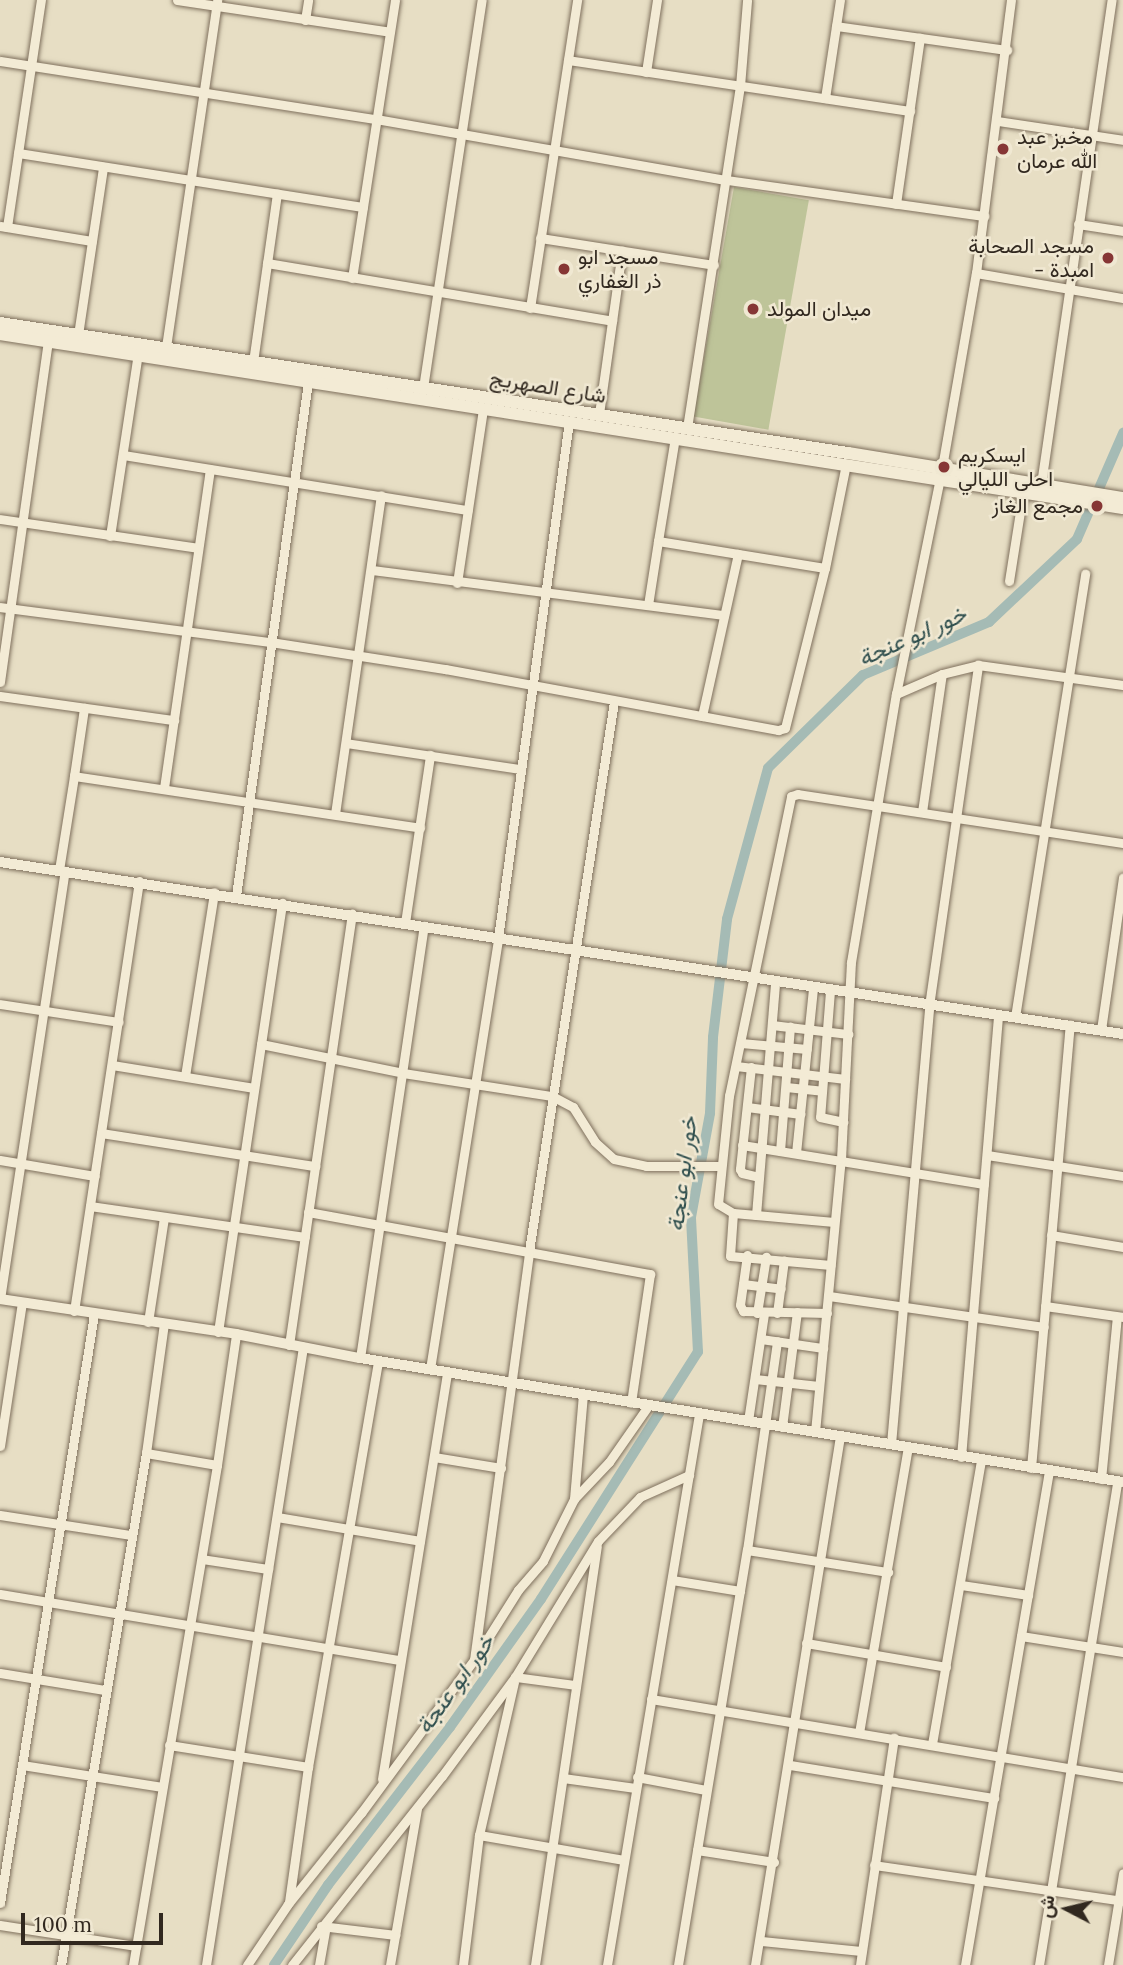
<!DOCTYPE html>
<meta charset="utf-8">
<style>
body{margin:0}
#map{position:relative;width:1123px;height:1965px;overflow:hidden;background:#e7dec4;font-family:Lora,Vazirmatn,serif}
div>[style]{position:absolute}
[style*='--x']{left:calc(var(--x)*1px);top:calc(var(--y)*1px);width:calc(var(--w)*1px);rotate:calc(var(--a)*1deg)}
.green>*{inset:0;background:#bec499;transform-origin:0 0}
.canal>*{height:10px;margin:-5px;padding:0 5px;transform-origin:5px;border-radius:5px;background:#a5bbb5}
.roads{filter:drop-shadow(0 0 2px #7f705d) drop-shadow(0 0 2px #7f705d)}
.minor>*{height:9px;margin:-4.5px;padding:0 4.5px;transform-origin:4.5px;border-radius:4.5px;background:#f3ebd5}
.tertiary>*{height:10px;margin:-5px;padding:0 5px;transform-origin:5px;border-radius:5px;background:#f3ebd5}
.secondary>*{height:12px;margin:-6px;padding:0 6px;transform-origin:6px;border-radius:6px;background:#f3ebd5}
.dots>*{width:19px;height:19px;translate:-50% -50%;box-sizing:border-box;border:4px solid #f0e8d2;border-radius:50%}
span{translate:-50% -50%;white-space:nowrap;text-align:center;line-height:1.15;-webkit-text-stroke:5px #f0e8d2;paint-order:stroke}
.poi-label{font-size:21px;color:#31281f}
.left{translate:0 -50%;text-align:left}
.right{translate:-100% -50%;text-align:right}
.street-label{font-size:21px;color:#31281f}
.water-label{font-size:23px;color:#304f4e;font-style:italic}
.north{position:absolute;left:1032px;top:1874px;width:70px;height:70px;-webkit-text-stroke:5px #f0e8d2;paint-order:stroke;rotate:277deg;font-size:19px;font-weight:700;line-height:28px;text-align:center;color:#31281f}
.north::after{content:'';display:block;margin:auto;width:24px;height:32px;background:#31281f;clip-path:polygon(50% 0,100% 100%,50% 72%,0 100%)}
.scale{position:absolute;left:21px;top:1913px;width:142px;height:32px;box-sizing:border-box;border:4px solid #31281f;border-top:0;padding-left:9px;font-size:21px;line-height:24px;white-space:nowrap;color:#31281f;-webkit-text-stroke:5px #f0e8d2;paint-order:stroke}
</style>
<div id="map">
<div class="green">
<div style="left:734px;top:187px;width:76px;height:233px;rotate:10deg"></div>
</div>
<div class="canal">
<div style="--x:274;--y:1965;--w:97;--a:-56"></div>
<div style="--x:328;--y:1885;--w:200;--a:-52.3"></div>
<div style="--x:450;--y:1727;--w:157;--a:-54.6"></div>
<div style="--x:541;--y:1599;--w:293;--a:-57.6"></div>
<div style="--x:698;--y:1352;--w:135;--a:-93"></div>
<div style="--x:691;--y:1217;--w:106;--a:-79.6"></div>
<div style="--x:710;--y:1113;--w:76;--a:-87.7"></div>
<div style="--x:713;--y:1037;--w:119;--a:-83.2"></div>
<div style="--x:727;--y:919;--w:156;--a:-74.8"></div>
<div style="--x:768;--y:768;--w:133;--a:-44.4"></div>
<div style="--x:863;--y:675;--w:137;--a:-22.8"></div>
<div style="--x:989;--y:622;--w:121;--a:-43.3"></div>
<div style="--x:1077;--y:539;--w:116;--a:-66.5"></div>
</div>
<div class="roads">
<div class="minor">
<div style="--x:177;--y:0;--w:215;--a:8.5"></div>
<div style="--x:305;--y:20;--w:20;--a:-81"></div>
<div style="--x:836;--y:26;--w:173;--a:8"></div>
<div style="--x:568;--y:60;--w:346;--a:8.5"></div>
<div style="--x:0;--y:61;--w:380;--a:8.8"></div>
<div style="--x:376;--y:119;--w:356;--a:9.9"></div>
<div style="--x:727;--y:180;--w:260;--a:8"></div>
<div style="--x:646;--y:72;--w:73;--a:-81.3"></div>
<div style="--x:825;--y:98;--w:99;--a:-81.3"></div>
<div style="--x:998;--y:121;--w:126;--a:8.6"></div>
<div style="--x:18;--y:153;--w:349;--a:8.9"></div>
<div style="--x:896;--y:204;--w:168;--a:-81.8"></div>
<div style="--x:1078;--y:224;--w:46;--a:8.8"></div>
<div style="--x:0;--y:226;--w:93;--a:9.3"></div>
<div style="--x:7;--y:227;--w:230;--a:-81.5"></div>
<div style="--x:540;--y:238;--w:176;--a:8.8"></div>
<div style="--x:267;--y:263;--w:350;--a:9.5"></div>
<div style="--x:976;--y:273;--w:149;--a:9.7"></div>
<div style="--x:352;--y:278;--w:281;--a:-81.2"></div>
<div style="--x:530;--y:308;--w:312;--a:-81.3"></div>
<div style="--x:78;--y:335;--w:170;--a:-81.5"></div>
<div style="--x:166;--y:347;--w:351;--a:-81.6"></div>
<div style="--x:253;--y:362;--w:170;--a:-81.9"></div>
<div style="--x:423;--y:388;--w:392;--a:-81.4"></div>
<div style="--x:599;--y:414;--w:165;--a:-82"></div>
<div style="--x:687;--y:428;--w:346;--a:-81.2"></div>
<div style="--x:740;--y:86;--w:86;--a:-85.3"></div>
<div style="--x:123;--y:455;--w:349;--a:9.1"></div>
<div style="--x:1041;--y:484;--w:489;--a:-81.7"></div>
<div style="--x:0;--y:519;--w:200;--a:8.3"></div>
<div style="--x:110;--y:536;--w:184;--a:-81.3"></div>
<div style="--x:658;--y:541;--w:105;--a:-80.7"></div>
<div style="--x:372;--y:570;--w:355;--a:7.3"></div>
<div style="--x:1009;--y:581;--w:89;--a:-81"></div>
<div style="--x:457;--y:583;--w:177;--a:-81.5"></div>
<div style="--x:648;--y:605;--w:65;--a:-81.1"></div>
<div style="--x:658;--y:541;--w:169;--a:9.2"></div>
<div style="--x:0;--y:607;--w:272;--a:7.4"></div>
<div style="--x:270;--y:642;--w:177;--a:8.8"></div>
<div style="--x:445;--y:669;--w:339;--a:10.4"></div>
<div style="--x:778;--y:730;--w:7;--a:-16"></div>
<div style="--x:785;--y:728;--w:165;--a:-76"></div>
<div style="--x:825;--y:568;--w:106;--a:-78.6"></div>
<div style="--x:0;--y:682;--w:343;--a:-82"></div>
<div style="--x:896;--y:694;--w:50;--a:-23.5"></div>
<div style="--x:942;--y:674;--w:37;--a:-14"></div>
<div style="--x:978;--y:665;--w:146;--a:7.9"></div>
<div style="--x:0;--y:696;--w:176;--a:7.9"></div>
<div style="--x:702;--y:716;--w:166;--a:-77.5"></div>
<div style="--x:346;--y:743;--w:177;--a:8.5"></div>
<div style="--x:74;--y:776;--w:69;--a:-81.6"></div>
<div style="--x:164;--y:788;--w:322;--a:-81.8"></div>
<div style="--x:922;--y:812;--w:139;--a:-81.8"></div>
<div style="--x:335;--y:814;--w:322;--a:-81.8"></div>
<div style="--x:59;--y:870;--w:95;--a:-80.9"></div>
<div style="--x:74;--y:776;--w:350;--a:8.5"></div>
<div style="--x:236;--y:896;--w:519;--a:-82.03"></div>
<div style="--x:405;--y:923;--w:170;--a:-81.5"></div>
<div style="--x:830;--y:991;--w:126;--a:94.5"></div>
<div style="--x:820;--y:1117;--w:24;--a:12"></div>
<div style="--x:0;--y:1004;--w:120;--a:8.6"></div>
<div style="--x:1015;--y:1017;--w:449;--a:-81"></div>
<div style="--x:772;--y:1025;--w:77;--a:6.8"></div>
<div style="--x:1101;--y:1030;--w:154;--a:-81.8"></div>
<div style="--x:741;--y:1043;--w:66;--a:5.2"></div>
<div style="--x:261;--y:1044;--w:145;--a:11.5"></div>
<div style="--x:403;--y:1073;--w:151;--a:8.8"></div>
<div style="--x:552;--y:1096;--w:24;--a:28"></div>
<div style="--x:573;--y:1107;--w:41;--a:57.8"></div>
<div style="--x:595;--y:1142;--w:25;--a:42"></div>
<div style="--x:614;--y:1159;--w:33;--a:12"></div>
<div style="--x:646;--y:1166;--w:74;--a:0"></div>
<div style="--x:112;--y:1065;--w:144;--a:9.2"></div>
<div style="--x:736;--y:1066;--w:110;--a:6.8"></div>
<div style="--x:751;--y:1067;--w:103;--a:96.2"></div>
<div style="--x:740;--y:1169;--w:4;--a:63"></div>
<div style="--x:742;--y:1173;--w:17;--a:13"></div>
<div style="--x:185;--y:1076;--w:186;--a:-81"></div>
<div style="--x:786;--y:1087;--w:36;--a:6"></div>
<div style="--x:747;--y:1107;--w:54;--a:7.4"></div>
<div style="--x:101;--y:1133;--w:217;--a:8.8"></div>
<div style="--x:742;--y:1145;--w:245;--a:9.2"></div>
<div style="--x:780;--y:1151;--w:125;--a:-85.4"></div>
<div style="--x:796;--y:1153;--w:166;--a:-84.1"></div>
<div style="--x:987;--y:1155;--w:138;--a:8.8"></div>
<div style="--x:0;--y:1160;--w:96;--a:9.6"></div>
<div style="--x:90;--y:1206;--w:217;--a:8.2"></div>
<div style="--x:308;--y:1212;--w:348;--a:10.3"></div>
<div style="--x:650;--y:1274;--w:130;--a:98.4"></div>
<div style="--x:733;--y:1213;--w:43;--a:94"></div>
<div style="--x:730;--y:1256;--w:101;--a:5.1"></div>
<div style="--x:756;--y:1215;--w:233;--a:-85.3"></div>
<div style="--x:834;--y:1222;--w:101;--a:-174.9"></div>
<div style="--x:733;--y:1213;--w:17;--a:-149"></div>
<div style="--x:718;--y:1204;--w:109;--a:-84.2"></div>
<div style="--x:729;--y:1096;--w:306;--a:-78.3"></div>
<div style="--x:791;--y:796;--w:7;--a:-16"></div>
<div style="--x:798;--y:794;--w:329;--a:8.6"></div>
<div style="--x:1051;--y:1235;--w:73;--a:9.5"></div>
<div style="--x:747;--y:1255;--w:50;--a:98"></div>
<div style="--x:740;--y:1305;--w:7;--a:63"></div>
<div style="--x:743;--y:1311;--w:84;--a:1.4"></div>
<div style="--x:743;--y:1284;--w:38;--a:7"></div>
<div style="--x:829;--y:1296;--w:217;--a:8.2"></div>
<div style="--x:0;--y:1299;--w:433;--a:-81.4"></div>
<div style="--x:1045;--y:1306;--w:79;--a:8"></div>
<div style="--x:74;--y:1311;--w:435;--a:-81.4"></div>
<div style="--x:757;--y:1313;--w:57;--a:-80.9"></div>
<div style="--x:777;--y:1313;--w:53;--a:-82.5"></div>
<div style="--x:148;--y:1322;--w:106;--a:-81.3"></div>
<div style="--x:218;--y:1332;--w:434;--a:-81.5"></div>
<div style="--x:761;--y:1339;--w:63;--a:8.3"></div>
<div style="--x:289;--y:1345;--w:436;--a:-81.7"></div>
<div style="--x:360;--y:1358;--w:437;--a:-81.6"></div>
<div style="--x:430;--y:1369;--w:436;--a:-81"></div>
<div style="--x:498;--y:938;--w:522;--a:-82.18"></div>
<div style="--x:755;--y:1379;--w:64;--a:6.2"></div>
<div style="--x:748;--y:1421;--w:108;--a:-81.5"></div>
<div style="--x:782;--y:1427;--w:116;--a:-82.6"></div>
<div style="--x:815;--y:1432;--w:274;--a:-84.6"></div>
<div style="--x:841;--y:1159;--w:197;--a:-87.1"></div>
<div style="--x:851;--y:962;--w:272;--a:-80.5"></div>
<div style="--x:896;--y:694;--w:232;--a:-78.5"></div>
<div style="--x:942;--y:467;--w:197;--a:-80.1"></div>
<div style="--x:976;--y:273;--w:275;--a:-82.7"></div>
<div style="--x:891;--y:1444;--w:440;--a:-85"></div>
<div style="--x:929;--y:1006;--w:345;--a:-81.8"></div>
<div style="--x:0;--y:1446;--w:145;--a:-81.3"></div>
<div style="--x:146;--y:1453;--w:72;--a:9.6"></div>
<div style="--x:434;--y:1457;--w:68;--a:9.3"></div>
<div style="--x:961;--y:1457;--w:444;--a:-85.2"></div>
<div style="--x:1031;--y:1468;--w:445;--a:-85"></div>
<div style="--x:1101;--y:1479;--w:163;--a:-84.4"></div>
<div style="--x:574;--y:1499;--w:104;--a:-85.1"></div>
<div style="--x:0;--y:1515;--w:133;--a:8.7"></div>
<div style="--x:277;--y:1517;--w:145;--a:9.5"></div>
<div style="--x:747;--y:1550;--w:143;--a:8.9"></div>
<div style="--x:202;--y:1559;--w:67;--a:8.6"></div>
<div style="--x:672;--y:1580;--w:69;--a:9.2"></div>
<div style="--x:961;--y:1585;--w:68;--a:8.5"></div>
<div style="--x:0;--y:1594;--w:405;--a:9.4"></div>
<div style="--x:1021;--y:1636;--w:103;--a:8.9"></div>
<div style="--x:806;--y:1643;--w:142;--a:9.7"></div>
<div style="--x:474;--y:1660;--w:413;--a:-82.3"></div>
<div style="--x:529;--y:1251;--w:557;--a:-81.21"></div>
<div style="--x:0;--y:1673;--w:106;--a:9.2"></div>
<div style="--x:515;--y:1677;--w:61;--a:7.6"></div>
<div style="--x:651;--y:1699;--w:478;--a:9.4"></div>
<div style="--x:859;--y:1733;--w:290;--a:-80.3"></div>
<div style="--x:932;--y:1744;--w:288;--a:-80.2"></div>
<div style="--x:169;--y:1745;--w:141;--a:9"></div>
<div style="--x:22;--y:1765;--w:142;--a:8.9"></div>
<div style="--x:790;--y:1765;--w:207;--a:9.2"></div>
<div style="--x:637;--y:1777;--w:70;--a:10.7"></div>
<div style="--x:563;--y:1778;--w:73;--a:7.9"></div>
<div style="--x:382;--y:1779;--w:412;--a:-80.9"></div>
<div style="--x:479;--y:1835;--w:147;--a:9.8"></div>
<div style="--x:697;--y:1850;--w:78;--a:8.9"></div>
<div style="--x:874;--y:1865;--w:252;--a:8.2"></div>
<div style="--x:289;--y:1902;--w:136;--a:-82"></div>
<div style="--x:308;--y:1767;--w:412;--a:-80.2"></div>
<div style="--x:0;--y:1903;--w:596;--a:-80.93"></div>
<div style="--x:0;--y:1925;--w:138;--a:8.8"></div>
<div style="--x:321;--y:1926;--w:75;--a:6.9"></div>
<div style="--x:761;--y:1941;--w:101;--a:5.7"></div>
<div style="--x:61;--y:1965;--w:519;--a:-80.57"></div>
<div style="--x:146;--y:1453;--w:130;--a:-82.1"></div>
<div style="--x:133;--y:1965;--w:507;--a:-80.46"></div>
<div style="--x:217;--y:1465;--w:132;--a:-81.7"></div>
<div style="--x:206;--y:1965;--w:626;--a:-81.08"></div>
<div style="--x:247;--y:1965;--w:73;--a:-56.1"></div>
<div style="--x:288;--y:1904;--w:117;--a:-51.3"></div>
<div style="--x:361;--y:1813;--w:190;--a:-53.6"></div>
<div style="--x:474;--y:1660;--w:83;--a:-57.8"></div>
<div style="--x:518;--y:1590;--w:38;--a:-49"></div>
<div style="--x:543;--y:1561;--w:69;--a:-63.4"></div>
<div style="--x:574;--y:1499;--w:51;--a:-46.6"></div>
<div style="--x:609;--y:1462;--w:68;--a:-55.1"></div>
<div style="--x:292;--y:1965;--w:241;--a:-51.6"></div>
<div style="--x:442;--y:1776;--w:123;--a:-53.6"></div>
<div style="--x:515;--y:1677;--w:159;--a:-58.6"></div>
<div style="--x:598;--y:1541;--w:61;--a:-46.3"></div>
<div style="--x:640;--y:1497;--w:54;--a:-24.2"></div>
<div style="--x:319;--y:1965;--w:40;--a:-80"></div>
<div style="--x:390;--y:1965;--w:159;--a:-80.2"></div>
<div style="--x:463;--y:1965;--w:131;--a:-83"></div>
<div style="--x:479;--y:1835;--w:157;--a:-77.1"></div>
<div style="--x:535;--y:1965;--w:423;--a:-81.6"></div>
<div style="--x:607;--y:1965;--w:559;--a:-80.52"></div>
<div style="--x:678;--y:1965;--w:421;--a:-80.6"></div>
<div style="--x:747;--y:1550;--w:211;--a:-81.8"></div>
<div style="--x:755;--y:1965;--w:536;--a:-80.87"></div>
<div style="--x:860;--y:1965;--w:230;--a:-81.5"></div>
<div style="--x:965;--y:1965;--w:501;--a:-80.35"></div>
<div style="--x:1039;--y:1965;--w:490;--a:-80.8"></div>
<div style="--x:1108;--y:1965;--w:93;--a:-80.7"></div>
</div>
<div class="tertiary">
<div style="--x:0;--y:862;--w:1136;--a:8.71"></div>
<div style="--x:0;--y:1299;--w:239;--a:8.4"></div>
<div style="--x:236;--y:1334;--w:126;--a:11"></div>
<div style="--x:360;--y:1358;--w:773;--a:9.23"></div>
</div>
<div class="secondary">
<div style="--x:0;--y:323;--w:858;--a:8.72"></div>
<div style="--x:848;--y:453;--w:279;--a:9.3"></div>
<div style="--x:0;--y:334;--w:1136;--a:8.81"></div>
</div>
</div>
<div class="dots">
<div style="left:1003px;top:149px;background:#863635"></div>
<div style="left:1108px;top:258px;background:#863635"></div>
<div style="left:564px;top:269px;background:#863635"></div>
<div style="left:753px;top:309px;background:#863635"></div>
<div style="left:944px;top:467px;background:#863635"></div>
<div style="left:1097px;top:506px;background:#863635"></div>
</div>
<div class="poi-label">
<span class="left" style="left:1017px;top:149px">مخبز عبد<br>الله عرمان</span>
<span class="right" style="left:1094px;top:258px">مسجد الصحابة<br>- امبدة</span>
<span class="left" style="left:578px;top:269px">مسجد ابو<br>ذر الغفاري</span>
<span class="left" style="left:767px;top:309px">ميدان المولد</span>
<span class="left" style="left:958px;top:467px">ايسكريم<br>احلى الليالي</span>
<span class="right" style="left:1083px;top:506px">مجمع الغاز</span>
</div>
<div class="street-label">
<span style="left:548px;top:387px;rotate:9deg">شارع الصهريج</span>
</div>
<div class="water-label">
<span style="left:912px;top:636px;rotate:-24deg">خور ابو عنجة</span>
<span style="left:682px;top:1174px;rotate:-83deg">خور ابو عنجة</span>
<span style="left:455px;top:1684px;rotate:-54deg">خور ابو عنجة</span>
</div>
<div class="north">ش</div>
<div class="scale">100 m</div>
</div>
